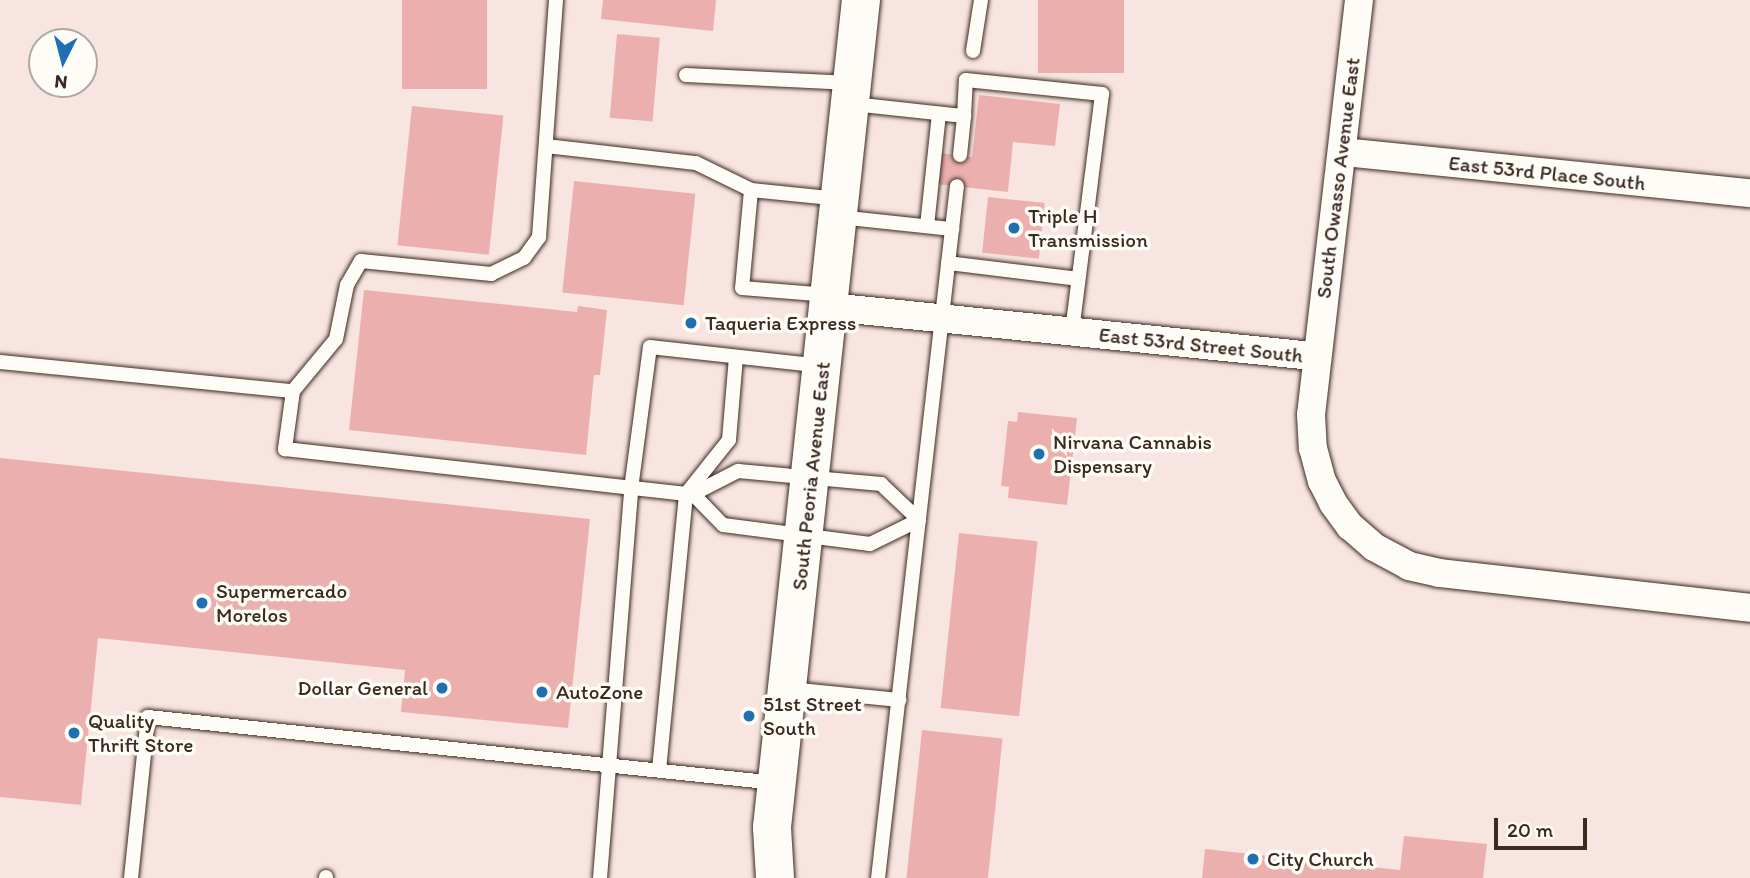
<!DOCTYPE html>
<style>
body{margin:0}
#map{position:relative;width:1750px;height:878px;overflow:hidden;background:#f8e5e1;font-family:Itim,sans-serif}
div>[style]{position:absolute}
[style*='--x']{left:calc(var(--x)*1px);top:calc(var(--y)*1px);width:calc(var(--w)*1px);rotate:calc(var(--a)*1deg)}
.building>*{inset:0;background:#ebb0ae;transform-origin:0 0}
.roads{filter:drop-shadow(0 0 2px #3b2a1e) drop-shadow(0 0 2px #3b2a1e)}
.service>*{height:14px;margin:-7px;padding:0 7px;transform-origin:7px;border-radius:7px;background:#fdfcf7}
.minor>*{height:28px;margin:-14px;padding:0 14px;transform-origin:14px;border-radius:14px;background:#fdfcf7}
.secondary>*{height:38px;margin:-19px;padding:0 19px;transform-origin:19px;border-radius:19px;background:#fdfcf7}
.dots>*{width:19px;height:19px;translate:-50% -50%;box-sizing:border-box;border:4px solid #fdfcf7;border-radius:50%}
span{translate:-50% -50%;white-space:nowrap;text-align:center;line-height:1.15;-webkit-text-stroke:7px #fdfcf7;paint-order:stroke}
.street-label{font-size:21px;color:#3b2a1e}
.poi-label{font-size:21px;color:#3b2a1e}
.left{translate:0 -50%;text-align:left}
.right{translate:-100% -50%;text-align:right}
.north{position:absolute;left:28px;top:28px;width:70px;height:70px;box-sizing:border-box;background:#fdfcf7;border:2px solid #afa8a0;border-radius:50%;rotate:186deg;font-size:19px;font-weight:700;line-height:28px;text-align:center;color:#3b2a1e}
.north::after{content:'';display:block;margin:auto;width:24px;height:32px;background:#1f6fb2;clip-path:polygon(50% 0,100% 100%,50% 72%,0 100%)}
.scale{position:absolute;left:1494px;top:818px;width:93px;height:32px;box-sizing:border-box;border:4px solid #3b2a1e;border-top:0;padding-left:9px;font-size:21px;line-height:24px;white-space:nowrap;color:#3b2a1e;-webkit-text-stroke:5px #fdfcf7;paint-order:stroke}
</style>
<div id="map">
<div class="building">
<div style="left:402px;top:0;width:85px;height:89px"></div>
<div style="clip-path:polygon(603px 0,716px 0,713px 31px,601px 19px)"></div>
<div style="left:1038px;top:0;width:86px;height:73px"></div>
<div style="left:617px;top:34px;width:43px;height:84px;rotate:5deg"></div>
<div style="clip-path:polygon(979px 95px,1060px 104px,1055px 146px,1013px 142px,1008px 192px,935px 184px,939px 153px,972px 157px)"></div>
<div style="left:412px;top:106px;width:92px;height:140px;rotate:6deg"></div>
<div style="left:574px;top:181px;width:122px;height:112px;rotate:6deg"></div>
<div style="left:988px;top:197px;width:57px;height:56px;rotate:6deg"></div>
<div style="clip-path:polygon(364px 290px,577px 312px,578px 306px,607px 310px,600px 375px,594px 375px,586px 455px,349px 430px)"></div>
<div style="clip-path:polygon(1018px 412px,1077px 418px,1067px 505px,1008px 498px,1009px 487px,1001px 486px,1008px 421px,1017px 422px)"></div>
<div style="clip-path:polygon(0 458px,590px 519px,568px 728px,401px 712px,405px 670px,98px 638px,81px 805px,0 797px)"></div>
<div style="left:959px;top:533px;width:79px;height:176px;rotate:6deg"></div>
<div style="left:922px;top:730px;width:81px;height:149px;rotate:6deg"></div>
<div style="clip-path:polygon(1404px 836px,1487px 844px,1483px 878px,1202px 878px,1205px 849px,1400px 870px)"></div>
</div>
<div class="roads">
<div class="service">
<div style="--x:973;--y:51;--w:52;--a:-81.1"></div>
<div style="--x:686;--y:75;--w:165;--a:2.8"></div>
<div style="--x:853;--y:104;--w:112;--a:6.2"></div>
<div style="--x:964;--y:116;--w:36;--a:-87"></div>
<div style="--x:966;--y:80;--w:137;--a:5.9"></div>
<div style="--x:1102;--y:94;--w:240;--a:97.2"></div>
<div style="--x:546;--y:146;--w:151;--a:6.5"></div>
<div style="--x:696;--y:163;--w:61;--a:26.1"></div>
<div style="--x:751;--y:190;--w:88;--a:5.8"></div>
<div style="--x:960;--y:155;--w:39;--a:-84"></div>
<div style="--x:751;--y:190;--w:98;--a:95.2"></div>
<div style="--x:742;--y:288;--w:87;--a:4.6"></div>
<div style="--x:839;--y:217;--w:114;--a:6.1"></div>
<div style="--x:952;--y:229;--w:653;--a:96.5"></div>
<div style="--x:927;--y:226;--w:113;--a:-83.9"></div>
<div style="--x:952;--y:229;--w:43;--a:-83.4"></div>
<div style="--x:948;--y:263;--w:131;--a:7"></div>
<div style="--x:0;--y:362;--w:294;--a:5.7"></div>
<div style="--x:293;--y:391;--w:59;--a:97.9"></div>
<div style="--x:285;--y:449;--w:404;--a:6.4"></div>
<div style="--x:686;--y:494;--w:7;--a:0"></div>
<div style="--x:693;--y:494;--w:51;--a:-27.1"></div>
<div style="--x:738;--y:471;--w:144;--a:5.2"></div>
<div style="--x:881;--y:484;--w:52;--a:43.5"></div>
<div style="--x:919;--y:520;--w:55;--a:153.9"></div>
<div style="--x:870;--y:544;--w:148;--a:-172.6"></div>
<div style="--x:723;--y:525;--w:43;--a:-134.1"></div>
<div style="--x:293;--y:391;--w:67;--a:-50.4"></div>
<div style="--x:336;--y:339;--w:55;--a:-78.5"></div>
<div style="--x:347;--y:285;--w:28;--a:-60"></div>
<div style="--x:361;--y:261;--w:131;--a:5.7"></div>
<div style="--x:491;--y:274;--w:37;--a:-26"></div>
<div style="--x:524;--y:258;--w:26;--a:-54"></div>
<div style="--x:539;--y:237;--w:238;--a:-85.9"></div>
<div style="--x:789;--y:689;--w:111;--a:5.7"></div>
<div style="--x:659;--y:770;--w:277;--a:-84.4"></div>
<div style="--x:686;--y:494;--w:69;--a:-51.5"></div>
<div style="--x:729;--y:440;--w:83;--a:-85.2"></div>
<div style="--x:131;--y:878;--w:162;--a:-84"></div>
<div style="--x:148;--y:717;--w:631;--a:6"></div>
<div style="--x:326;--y:878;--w:1;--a:-90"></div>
<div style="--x:600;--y:878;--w:390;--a:-85.4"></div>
<div style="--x:631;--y:489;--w:143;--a:-82.4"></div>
<div style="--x:650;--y:347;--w:172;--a:6.3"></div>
</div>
<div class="minor">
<div style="--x:1359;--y:0;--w:417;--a:96.6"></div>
<div style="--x:1311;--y:414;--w:34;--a:87"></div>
<div style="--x:1313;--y:448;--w:34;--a:75"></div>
<div style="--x:1322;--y:481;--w:25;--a:63"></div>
<div style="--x:1333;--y:503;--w:29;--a:54"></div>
<div style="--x:1350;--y:526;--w:32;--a:41"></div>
<div style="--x:1374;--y:547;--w:40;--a:28"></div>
<div style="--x:1409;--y:566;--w:31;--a:13"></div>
<div style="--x:1439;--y:573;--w:313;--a:6.4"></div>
<div style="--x:1344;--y:152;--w:408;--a:5.8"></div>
<div style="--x:830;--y:307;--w:487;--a:5.8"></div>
</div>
<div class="secondary">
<div style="--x:775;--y:878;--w:51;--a:-93.4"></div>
<div style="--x:772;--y:827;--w:832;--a:-83.86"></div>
</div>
</div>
<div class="dots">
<div style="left:1014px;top:228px;background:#1f6fb2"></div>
<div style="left:691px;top:323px;background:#1f6fb2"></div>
<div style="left:1039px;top:454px;background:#1f6fb2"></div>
<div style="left:202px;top:603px;background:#1f6fb2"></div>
<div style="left:442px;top:688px;background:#1f6fb2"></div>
<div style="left:542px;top:692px;background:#1f6fb2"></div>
<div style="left:749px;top:716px;background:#1f6fb2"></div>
<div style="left:74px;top:733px;background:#1f6fb2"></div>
<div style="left:1253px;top:859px;background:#1f6fb2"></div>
</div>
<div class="street-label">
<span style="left:1547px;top:173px;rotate:6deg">East 53rd Place South</span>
<span style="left:1338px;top:178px;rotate:-83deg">South Owasso Avenue East</span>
<span style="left:1201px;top:345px;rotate:6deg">East 53rd Street South</span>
<span style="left:811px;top:476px;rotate:-84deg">South Peoria Avenue East</span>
</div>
<div class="poi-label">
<span class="left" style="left:1028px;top:228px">Triple H<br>Transmission</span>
<span class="left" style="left:705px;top:323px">Taqueria Express</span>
<span class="left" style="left:1053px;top:454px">Nirvana Cannabis<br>Dispensary</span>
<span class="left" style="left:216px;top:603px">Supermercado<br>Morelos</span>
<span class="right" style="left:428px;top:688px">Dollar General</span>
<span class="left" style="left:556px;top:692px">AutoZone</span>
<span class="left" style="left:763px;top:716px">51st Street<br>South</span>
<span class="left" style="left:88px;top:733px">Quality<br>Thrift Store</span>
<span class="left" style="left:1267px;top:859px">City Church</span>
</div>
<div class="north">N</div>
<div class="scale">20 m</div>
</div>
